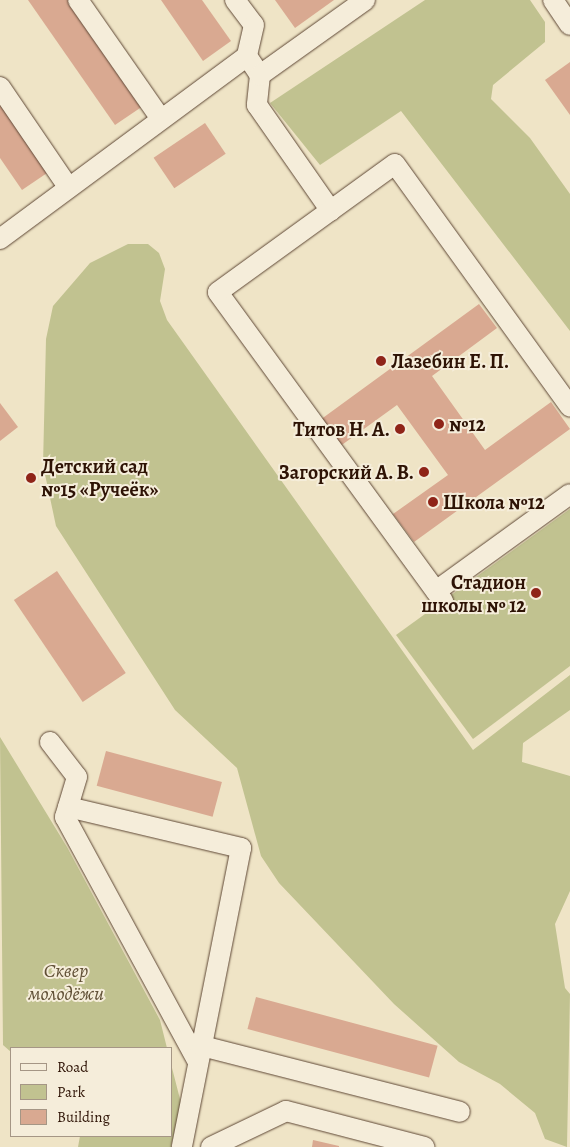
<!DOCTYPE html>
<meta charset="utf-8">
<style>
body{margin:0}
#map{position:relative;width:570px;height:1147px;overflow:hidden;background:#efe4c6;font-family:Alegreya,serif}
div>[style]{position:absolute}
[style*='--x']{left:calc(var(--x)*1px);top:calc(var(--y)*1px);width:calc(var(--w)*1px);rotate:calc(var(--a)*1deg)}
.green>*{inset:0;background:#c1c290}
.building>*{inset:0;background:#d9a991;transform-origin:0 0}
.roads{filter:drop-shadow(0 0 1px #5e4735) drop-shadow(0 0 1px #5e4735)}
.minor>*{height:20px;margin:-10px;padding:0 10px;transform-origin:10px;border-radius:10px;background:#f5edda}
.dots>*{width:14px;height:14px;translate:-50% -50%;box-sizing:border-box;border:2px solid #f5edda;border-radius:50%}
span{translate:-50% -50%;white-space:nowrap;text-align:center;line-height:1.15;-webkit-text-stroke:4px #f5edda;paint-order:stroke}
.poi-label{font-size:20px;color:#2e1305;font-weight:700}
.left{translate:0 -50%;text-align:left}
.right{translate:-100% -50%;text-align:right}
.park-label{font-size:20px;color:#615036;font-style:italic}
.legend{position:absolute;left:10px;top:1047px;width:162px;height:90px;box-sizing:border-box;background:#f5edda;border:1px solid #a59685;margin:0;padding:6px 9px;list-style:none;font-size:15px;color:#2e1305}
.legend li{display:flex;align-items:center;gap:10px;height:25px}
.legend b{width:25px;border:1px solid #a59685}
</style>
<div id="map">
<div class="green">
<div style="clip-path:polygon(425px 0,530px 0,545px 22px,545px 42px,493px 85px,491px 99px,530px 138px,570px 194px,570px 331px,401px 111px,320px 165px,270px 103px)"></div>
<div style="clip-path:polygon(128px 244px,148px 244px,159px 253px,165px 269px,160px 301px,167px 320px,473px 750px,570px 675px,570px 710px,523px 743px,522px 762px,570px 776px,570px 891px,555px 924px,565px 988px,570px 994px,567px 1147px,545px 1139px,535px 1113px,500px 1084px,459px 1062px,394px 1004px,279px 883px,261px 856px,237px 768px,175px 710px,56px 526px,43px 465px,46px 339px,53px 306px,90px 263px)"></div>
<div style="clip-path:polygon(570px 509px,570px 666px,473px 739px,396px 635px)"></div>
<div style="clip-path:polygon(0 737px,67px 847px,160px 1020px,167px 1048px,11px 1048px,11px 1052px,3px 1045px)"></div>
<div style="clip-path:polygon(171px 1064px,181px 1103px,171px 1147px,78px 1147px,80px 1136px,171px 1136px)"></div>
</div>
<div class="building">
<div style="clip-path:polygon(28px 0,69px 0,143px 106px,115px 125px)"></div>
<div style="clip-path:polygon(161px 0,202px 0,231px 41px,203px 61px)"></div>
<div style="clip-path:polygon(275px 0,334px 0,295px 28px)"></div>
<div style="clip-path:polygon(570px 62px,570px 115px,545px 80px)"></div>
<div style="clip-path:polygon(0 99px,50px 171px,22px 190px,0 158px)"></div>
<div style="left:205px;top:123px;width:37px;height:62px;rotate:56deg"></div>
<div style="clip-path:polygon(479px 304px,497px 328px,432px 376px,485px 450px,551px 402px,570px 429px,414px 542px,393px 514px,448px 475px,397px 405px,339px 447px,320px 420px)"></div>
<div style="clip-path:polygon(0 403px,18px 427px,0 441px)"></div>
<div style="left:57px;top:571px;width:123px;height:52px;rotate:56deg"></div>
<div style="left:106px;top:751px;width:120px;height:36px;rotate:15deg"></div>
<div style="left:256px;top:997px;width:188px;height:33px;rotate:15deg"></div>
<div style="clip-path:polygon(313px 1140px,339px 1146px,339px 1147px,312px 1147px)"></div>
</div>
<div class="roads">
<div class="minor">
<div style="--x:78;--y:0;--w:145;--a:55.1"></div>
<div style="--x:235;--y:0;--w:31;--a:53"></div>
<div style="--x:254;--y:25;--w:32;--a:103"></div>
<div style="--x:553;--y:0;--w:30;--a:56"></div>
<div style="--x:260;--y:75;--w:30;--a:96"></div>
<div style="--x:257;--y:105;--w:129;--a:55.1"></div>
<div style="--x:0;--y:87;--w:122;--a:55.7"></div>
<div style="--x:0;--y:239;--w:307;--a:-36.5"></div>
<div style="--x:247;--y:56;--w:23;--a:56"></div>
<div style="--x:260;--y:75;--w:129;--a:-35.5"></div>
<div style="--x:436;--y:591;--w:165;--a:-35.9"></div>
<div style="--x:443;--y:601;--w:382;--a:-126.1"></div>
<div style="--x:218;--y:292;--w:218;--a:-35.9"></div>
<div style="--x:395;--y:164;--w:299;--a:54.2"></div>
<div style="--x:50;--y:742;--w:44;--a:52.4"></div>
<div style="--x:77;--y:777;--w:42;--a:106.7"></div>
<div style="--x:65;--y:817;--w:279;--a:61.5"></div>
<div style="--x:68;--y:807;--w:178;--a:13.3"></div>
<div style="--x:241;--y:848;--w:305;--a:101.2"></div>
<div style="--x:202;--y:1046;--w:266;--a:14.3"></div>
<div style="--x:211;--y:1147;--w:83;--a:-25.6"></div>
<div style="--x:286;--y:1111;--w:143;--a:14.6"></div>
</div>
</div>
<div class="dots">
<div style="left:381px;top:361px;background:#8f2418"></div>
<div style="left:439px;top:424px;background:#8f2418"></div>
<div style="left:400px;top:429px;background:#8f2418"></div>
<div style="left:424px;top:472px;background:#8f2418"></div>
<div style="left:31px;top:478px;background:#8f2418"></div>
<div style="left:433px;top:502px;background:#8f2418"></div>
<div style="left:536px;top:593px;background:#8f2418"></div>
</div>
<div class="poi-label">
<span class="left" style="left:391px;top:361px">Лазебин Е. П.</span>
<span class="left" style="left:449px;top:424px">№12</span>
<span class="right" style="left:390px;top:429px">Титов Н. А.</span>
<span class="left" style="left:41px;top:478px">Детский сад<br>№15 «Ручеёк»</span>
<span class="right" style="left:414px;top:472px">Загорский А. В.</span>
<span class="left" style="left:443px;top:502px">Школа №12</span>
<span class="right" style="left:526px;top:594px">Стадион<br>школы № 12</span>
</div>
<div class="park-label">
<span style="left:66px;top:982px">Сквер<br>молодёжи</span>
</div>
<ul class="legend">
<li><b style="height:6px;background:#f5edda"></b>Road</li>
<li><b style="height:14px;background:#c1c290"></b>Park</li>
<li><b style="height:14px;background:#d9a991"></b>Building</li>
</ul>
</div>
